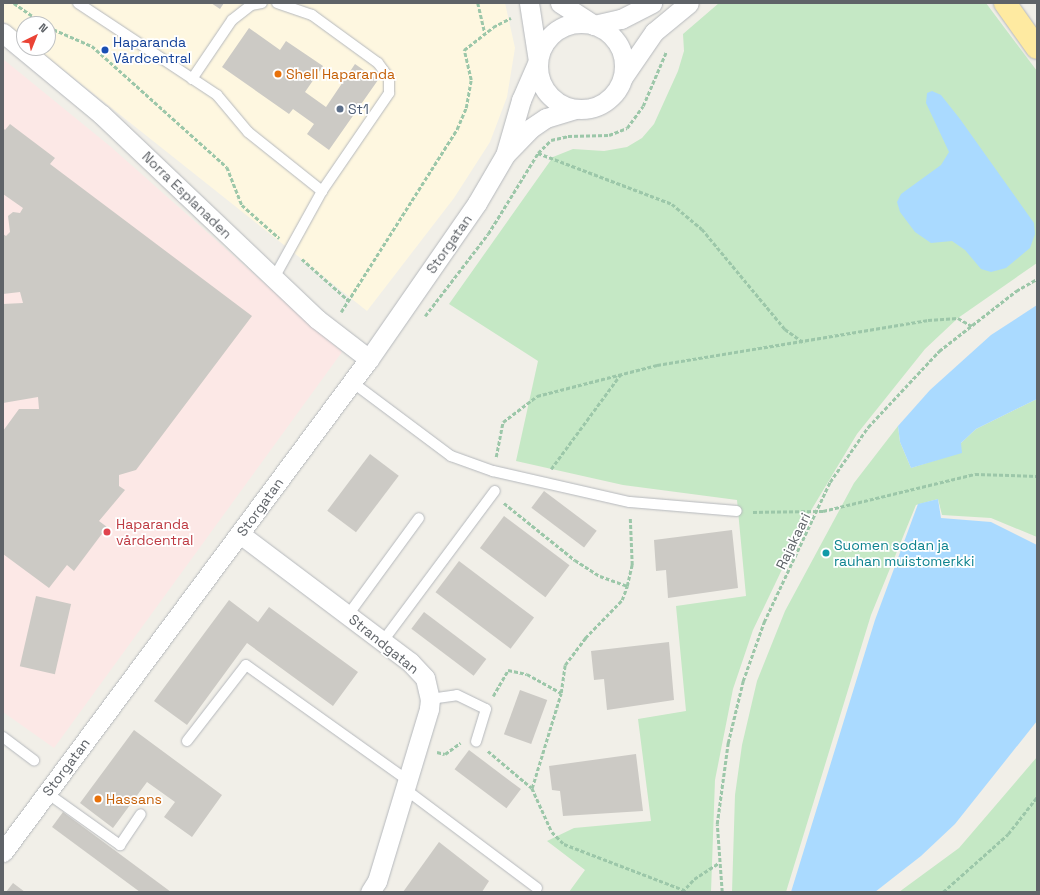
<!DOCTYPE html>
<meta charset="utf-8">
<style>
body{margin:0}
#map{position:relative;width:1040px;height:895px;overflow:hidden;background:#f1efe8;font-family:"Space Grotesk",sans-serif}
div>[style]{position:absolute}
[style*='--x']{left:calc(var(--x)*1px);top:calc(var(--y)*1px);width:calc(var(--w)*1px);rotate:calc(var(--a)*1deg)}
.commercial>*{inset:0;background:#fef7e0}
.medical>*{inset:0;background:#fce8e6}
.green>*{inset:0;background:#c5e8c5}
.water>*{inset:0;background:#aadaff}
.building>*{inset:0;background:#cccac5;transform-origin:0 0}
.path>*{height:2.5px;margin-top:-1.25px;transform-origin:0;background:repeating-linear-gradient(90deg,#9cc7a9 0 4px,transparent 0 6px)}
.roads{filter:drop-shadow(0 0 1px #b5b8bc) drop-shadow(0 0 1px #b5b8bc)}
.service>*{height:10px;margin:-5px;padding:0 5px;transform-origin:5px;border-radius:5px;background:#fff}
.minor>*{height:19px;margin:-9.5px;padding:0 9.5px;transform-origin:9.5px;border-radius:9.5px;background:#fff}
.minor>.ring{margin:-9.5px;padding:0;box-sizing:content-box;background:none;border:19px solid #fff;border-radius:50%}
.trunk>*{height:22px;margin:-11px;padding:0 11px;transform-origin:11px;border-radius:11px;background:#feeaa1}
.dots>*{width:11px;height:11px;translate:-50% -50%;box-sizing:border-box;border:2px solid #fff;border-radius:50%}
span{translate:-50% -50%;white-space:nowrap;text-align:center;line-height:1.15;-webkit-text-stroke:3.5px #fff;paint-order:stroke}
.transit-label{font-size:14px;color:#164399}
.left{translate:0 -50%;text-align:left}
.food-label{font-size:14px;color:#c56008}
.service-label{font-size:14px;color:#4e5e75}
.street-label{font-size:14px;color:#5f6368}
.health-label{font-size:14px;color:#be3a42}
.culture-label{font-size:14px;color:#0d838f}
.frame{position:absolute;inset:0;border:4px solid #5f6368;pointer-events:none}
.north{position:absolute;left:16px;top:16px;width:40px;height:40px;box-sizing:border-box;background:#fff;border:1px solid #bfc1c3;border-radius:50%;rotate:43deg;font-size:11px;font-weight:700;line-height:16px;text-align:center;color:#5f6368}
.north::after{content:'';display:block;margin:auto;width:14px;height:18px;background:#ea4335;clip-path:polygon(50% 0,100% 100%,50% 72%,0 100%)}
</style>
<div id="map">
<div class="commercial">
<div style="clip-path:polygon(3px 3px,505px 3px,515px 48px,507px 97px,490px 142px,454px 198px,367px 311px,36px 48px,48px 48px,48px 24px,24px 24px,24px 38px,3px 21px)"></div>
</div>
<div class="medical">
<div style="clip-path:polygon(3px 59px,111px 147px,342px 352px,54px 748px,3px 712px)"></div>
</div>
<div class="green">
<div style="clip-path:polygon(719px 3px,986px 3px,1037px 71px,1037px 263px,958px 318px,925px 349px,857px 434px,807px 517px,753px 630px,733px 689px,715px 780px,711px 892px,569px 892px,585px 870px,547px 841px,574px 828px,651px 821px,638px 719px,686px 711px,676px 606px,746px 596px,737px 500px,623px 485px,516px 461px,538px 361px,449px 304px,553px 157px,573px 149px,604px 151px,627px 147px,642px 138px,654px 124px,678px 71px,684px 51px,683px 34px)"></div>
<div style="clip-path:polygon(1037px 399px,1037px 537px,991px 518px,942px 515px,938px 499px,916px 505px,871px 615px,786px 892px,732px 892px,735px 795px,742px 745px,757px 681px,785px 611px,854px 483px,898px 426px,900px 442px,911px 468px,961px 452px,961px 443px,976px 429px)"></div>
<div style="clip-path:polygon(1037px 757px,1037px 892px,899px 892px,959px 848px)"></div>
</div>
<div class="water">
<div style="clip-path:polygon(932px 91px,941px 95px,960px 119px,1034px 223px,1035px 234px,1030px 248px,1006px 268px,991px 272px,981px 269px,965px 250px,952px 241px,931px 243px,915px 232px,900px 212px,897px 202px,901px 194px,941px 165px,949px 152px,926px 103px,927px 93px)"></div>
<div style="clip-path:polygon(1037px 305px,1037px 399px,976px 429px,961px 443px,962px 453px,911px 468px,900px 442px,898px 426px,930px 390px,991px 335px)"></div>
<div style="clip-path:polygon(938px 499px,941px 518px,991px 522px,1037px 545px,1037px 721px,955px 824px,921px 856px,875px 892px,791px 892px,875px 620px,918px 504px)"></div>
</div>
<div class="building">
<div style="clip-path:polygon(211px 3px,224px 3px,220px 9px)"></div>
<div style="clip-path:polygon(249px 28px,280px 50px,286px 41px,323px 66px,305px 92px,326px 107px,355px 64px,378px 80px,329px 150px,307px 134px,314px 124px,293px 109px,289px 114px,222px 67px)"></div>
<div style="clip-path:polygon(10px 124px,55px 158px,50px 164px,252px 316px,136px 470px,119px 475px,119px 486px,125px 490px,99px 521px,107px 527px,74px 571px,67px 565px,49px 588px,3px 554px,3px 431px,19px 409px,39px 409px,38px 397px,3px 403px,3px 304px,23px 303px,20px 292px,3px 294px,3px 234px,6px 236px,10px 232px,8px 216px,13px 212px,20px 213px,23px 208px,3px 194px,3px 128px,5px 130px)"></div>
<div style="left:370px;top:454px;width:36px;height:71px;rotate:37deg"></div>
<div style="left:544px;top:491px;width:66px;height:21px;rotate:37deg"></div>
<div style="left:504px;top:516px;width:82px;height:40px;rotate:37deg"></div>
<div style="clip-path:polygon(732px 530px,738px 588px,668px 598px,666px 570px,656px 571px,654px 540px)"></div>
<div style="left:459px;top:561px;width:94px;height:39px;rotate:37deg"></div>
<div style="left:36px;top:596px;width:36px;height:72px;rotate:13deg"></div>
<div style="clip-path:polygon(229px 600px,258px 622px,269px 607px,358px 672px,333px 706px,247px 643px,187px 725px,154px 701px)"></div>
<div style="left:424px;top:612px;width:78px;height:21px;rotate:37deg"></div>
<div style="clip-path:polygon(669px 642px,674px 700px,607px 710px,604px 679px,594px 680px,591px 651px)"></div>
<div style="left:520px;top:690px;width:29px;height:47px;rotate:20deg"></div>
<div style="clip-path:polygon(134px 730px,222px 795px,192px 837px,164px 817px,175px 802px,147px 782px,113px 828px,80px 803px)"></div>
<div style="left:469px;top:750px;width:65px;height:24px;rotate:37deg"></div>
<div style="clip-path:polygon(636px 754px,643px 811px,563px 816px,560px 791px,552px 790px,549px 766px)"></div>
<div style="clip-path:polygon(63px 812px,171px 892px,140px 892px,52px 827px)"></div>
<div style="clip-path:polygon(439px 842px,489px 881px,482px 892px,403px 892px)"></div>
<div style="clip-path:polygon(13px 883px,25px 892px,6px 892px)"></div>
</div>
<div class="path">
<div style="--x:14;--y:3;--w:37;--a:35"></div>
<div style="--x:478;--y:3;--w:31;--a:77"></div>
<div style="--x:48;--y:27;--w:48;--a:23.4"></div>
<div style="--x:92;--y:46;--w:181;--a:41.9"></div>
<div style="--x:227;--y:167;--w:41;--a:68.5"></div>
<div style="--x:242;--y:205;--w:50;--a:41.7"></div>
<div style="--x:538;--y:153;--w:143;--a:20.8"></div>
<div style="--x:672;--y:204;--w:39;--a:40"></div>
<div style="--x:702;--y:229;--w:130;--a:50.3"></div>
<div style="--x:785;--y:329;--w:24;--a:36"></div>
<div style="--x:302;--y:259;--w:62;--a:41.7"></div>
<div style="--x:341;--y:312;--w:217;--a:-57.6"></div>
<div style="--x:457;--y:129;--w:23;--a:-67"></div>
<div style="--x:466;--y:108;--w:28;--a:-80"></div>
<div style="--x:471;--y:80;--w:31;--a:-103"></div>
<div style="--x:464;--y:50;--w:37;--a:-38"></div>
<div style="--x:493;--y:27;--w:20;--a:-27"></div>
<div style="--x:425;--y:316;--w:103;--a:-52.5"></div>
<div style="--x:488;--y:234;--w:95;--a:-58.3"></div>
<div style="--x:538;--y:153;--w:18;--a:-45"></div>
<div style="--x:551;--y:140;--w:17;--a:-13"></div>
<div style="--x:568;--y:136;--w:41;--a:-1.4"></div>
<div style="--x:609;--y:135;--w:19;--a:-21"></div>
<div style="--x:627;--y:128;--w:27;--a:-54"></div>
<div style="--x:643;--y:106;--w:59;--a:-66.9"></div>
<div style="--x:496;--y:457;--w:36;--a:-79"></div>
<div style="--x:503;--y:422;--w:43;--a:-37.4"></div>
<div style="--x:537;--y:396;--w:124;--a:-14.5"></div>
<div style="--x:657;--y:365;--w:275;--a:-9.4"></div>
<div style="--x:928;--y:320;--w:30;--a:-4"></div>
<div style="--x:958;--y:318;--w:16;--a:30"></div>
<div style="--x:551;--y:469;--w:117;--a:-53.7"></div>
<div style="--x:504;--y:503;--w:91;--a:38.8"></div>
<div style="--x:575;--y:560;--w:30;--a:33"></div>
<div style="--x:600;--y:576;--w:29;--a:20"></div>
<div style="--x:753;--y:512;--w:70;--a:-0.8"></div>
<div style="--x:823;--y:511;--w:156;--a:-13.7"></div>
<div style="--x:975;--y:474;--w:62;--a:1.8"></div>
<div style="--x:493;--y:696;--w:30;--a:-60"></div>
<div style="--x:508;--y:670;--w:19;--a:12"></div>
<div style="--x:527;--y:674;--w:39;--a:29"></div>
<div style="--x:488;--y:751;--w:57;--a:40.1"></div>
<div style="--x:532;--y:788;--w:48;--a:65.6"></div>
<div style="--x:552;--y:832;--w:17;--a:45"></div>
<div style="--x:564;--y:844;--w:129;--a:21"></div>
<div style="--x:437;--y:752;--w:8;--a:14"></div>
<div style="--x:445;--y:754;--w:19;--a:-36"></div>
<div style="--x:532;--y:788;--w:99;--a:-73"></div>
<div style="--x:561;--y:693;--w:28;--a:-82"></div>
<div style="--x:565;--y:665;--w:34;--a:-53"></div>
<div style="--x:585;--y:638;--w:53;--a:-45.8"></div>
<div style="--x:622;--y:600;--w:15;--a:-70"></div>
<div style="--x:627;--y:586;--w:22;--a:-77"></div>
<div style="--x:632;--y:565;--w:47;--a:-92.4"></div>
<div style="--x:682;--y:892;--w:18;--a:-47"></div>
<div style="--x:694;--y:879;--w:30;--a:-33"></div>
<div style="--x:722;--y:892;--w:68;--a:-94.2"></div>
<div style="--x:717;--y:824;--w:82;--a:-82.3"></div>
<div style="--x:728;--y:743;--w:64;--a:-76.4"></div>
<div style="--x:743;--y:681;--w:63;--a:-70.4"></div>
<div style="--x:764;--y:622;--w:155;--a:-64.8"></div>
<div style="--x:830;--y:482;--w:67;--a:-55.4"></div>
<div style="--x:868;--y:427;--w:104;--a:-46.9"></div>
<div style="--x:939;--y:351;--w:98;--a:-37.9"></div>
<div style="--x:1016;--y:291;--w:24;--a:-30"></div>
<div style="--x:943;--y:892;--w:87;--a:-41.7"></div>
<div style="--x:1008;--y:834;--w:47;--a:-51.9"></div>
</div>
<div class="roads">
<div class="service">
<div style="--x:78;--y:3;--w:167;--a:33.5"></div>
<div style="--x:217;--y:95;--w:48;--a:50"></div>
<div style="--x:248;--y:132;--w:95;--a:38.6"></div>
<div style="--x:192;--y:79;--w:71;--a:-55.9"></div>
<div style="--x:232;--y:20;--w:24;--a:-38"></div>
<div style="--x:251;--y:5;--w:11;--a:-10"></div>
<div style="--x:274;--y:278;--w:99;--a:-61.1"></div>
<div style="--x:322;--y:191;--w:119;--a:-55.6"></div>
<div style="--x:389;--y:93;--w:15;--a:-90"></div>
<div style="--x:389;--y:78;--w:19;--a:-126"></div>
<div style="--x:378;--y:63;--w:82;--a:-144"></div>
<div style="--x:312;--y:15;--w:37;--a:-161"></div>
<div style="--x:352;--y:382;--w:124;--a:36.8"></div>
<div style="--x:451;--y:456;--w:45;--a:19.7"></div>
<div style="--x:493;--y:471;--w:140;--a:12.8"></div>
<div style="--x:630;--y:502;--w:107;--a:4.8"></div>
<div style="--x:348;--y:615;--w:120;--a:-53.8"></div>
<div style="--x:383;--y:641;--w:187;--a:-53.3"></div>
<div style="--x:430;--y:699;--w:27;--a:-8"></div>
<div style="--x:457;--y:695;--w:32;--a:26"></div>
<div style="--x:486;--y:709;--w:34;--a:107"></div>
<div style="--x:3;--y:737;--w:39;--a:37"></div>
<div style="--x:187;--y:741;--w:96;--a:-52.2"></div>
<div style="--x:246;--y:665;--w:198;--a:35.5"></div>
<div style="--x:405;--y:789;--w:165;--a:36.9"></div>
<div style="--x:47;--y:793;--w:90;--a:35.5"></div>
<div style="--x:120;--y:845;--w:37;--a:-56"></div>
</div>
<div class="minor">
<div style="--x:560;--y:3;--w:40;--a:32.9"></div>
<div style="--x:594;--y:25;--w:28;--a:-13"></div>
<div style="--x:621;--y:19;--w:35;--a:-27"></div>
<div class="ring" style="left:538px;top:23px;width:67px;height:67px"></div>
<div style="--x:3;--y:33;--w:127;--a:39.6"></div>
<div style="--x:101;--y:114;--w:298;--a:43.5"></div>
<div style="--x:317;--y:319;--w:66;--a:37.6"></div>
<div style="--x:623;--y:77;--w:55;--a:-55.4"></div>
<div style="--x:654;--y:32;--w:45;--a:-39.6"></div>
<div style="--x:506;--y:152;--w:54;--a:-73.9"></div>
<div style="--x:521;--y:100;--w:43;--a:-66.4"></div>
<div style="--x:538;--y:61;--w:59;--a:-98.8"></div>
<div style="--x:240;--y:534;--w:213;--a:37"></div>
<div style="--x:410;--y:662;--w:22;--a:47"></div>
<div style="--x:425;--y:678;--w:22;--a:77"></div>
<div style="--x:430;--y:699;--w:10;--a:96"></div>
<div style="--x:429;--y:709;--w:180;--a:106.8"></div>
<div style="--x:377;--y:881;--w:13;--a:122"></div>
<div style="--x:3;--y:852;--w:614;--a:-53.41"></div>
<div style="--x:369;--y:359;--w:190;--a:-55.3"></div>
<div style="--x:477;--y:203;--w:56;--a:-59.7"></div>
<div style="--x:505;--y:155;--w:37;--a:-46"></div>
<div style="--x:531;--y:128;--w:18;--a:-34"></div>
<div style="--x:546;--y:118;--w:31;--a:-17"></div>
</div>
<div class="trunk">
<div style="--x:1005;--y:3;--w:55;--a:54.6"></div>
</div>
</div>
<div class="dots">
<div style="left:105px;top:50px;background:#1a4fb4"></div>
<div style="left:278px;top:74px;background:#e8710a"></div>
<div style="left:340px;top:109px;background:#5c6f8a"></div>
<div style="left:107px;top:532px;background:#e0444e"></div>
<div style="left:826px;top:553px;background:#0f9aa8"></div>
<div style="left:98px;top:799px;background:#e8710a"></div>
</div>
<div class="transit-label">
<span class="left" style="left:113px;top:50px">Haparanda<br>Vårdcentral</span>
</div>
<div class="food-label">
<span class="left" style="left:286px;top:74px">Shell Haparanda</span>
<span class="left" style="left:106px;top:799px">Hassans</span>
</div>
<div class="service-label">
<span class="left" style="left:348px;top:109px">St1</span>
</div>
<div class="street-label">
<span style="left:187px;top:195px;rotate:44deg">Norra Esplanaden</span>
<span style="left:449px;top:244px;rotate:-55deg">Storgatan</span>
<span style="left:260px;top:507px;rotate:-54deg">Storgatan</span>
<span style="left:793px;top:541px;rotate:-64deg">Rajakaari</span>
<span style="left:384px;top:644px;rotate:39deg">Strandgatan</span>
<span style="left:66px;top:767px;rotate:-53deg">Storgatan</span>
</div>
<div class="health-label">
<span class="left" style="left:116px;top:532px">Haparanda<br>vårdcentral</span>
</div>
<div class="culture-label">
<span class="left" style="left:834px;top:553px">Suomen sodan ja<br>rauhan muistomerkki</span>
</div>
<div class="frame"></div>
<div class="north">N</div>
</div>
